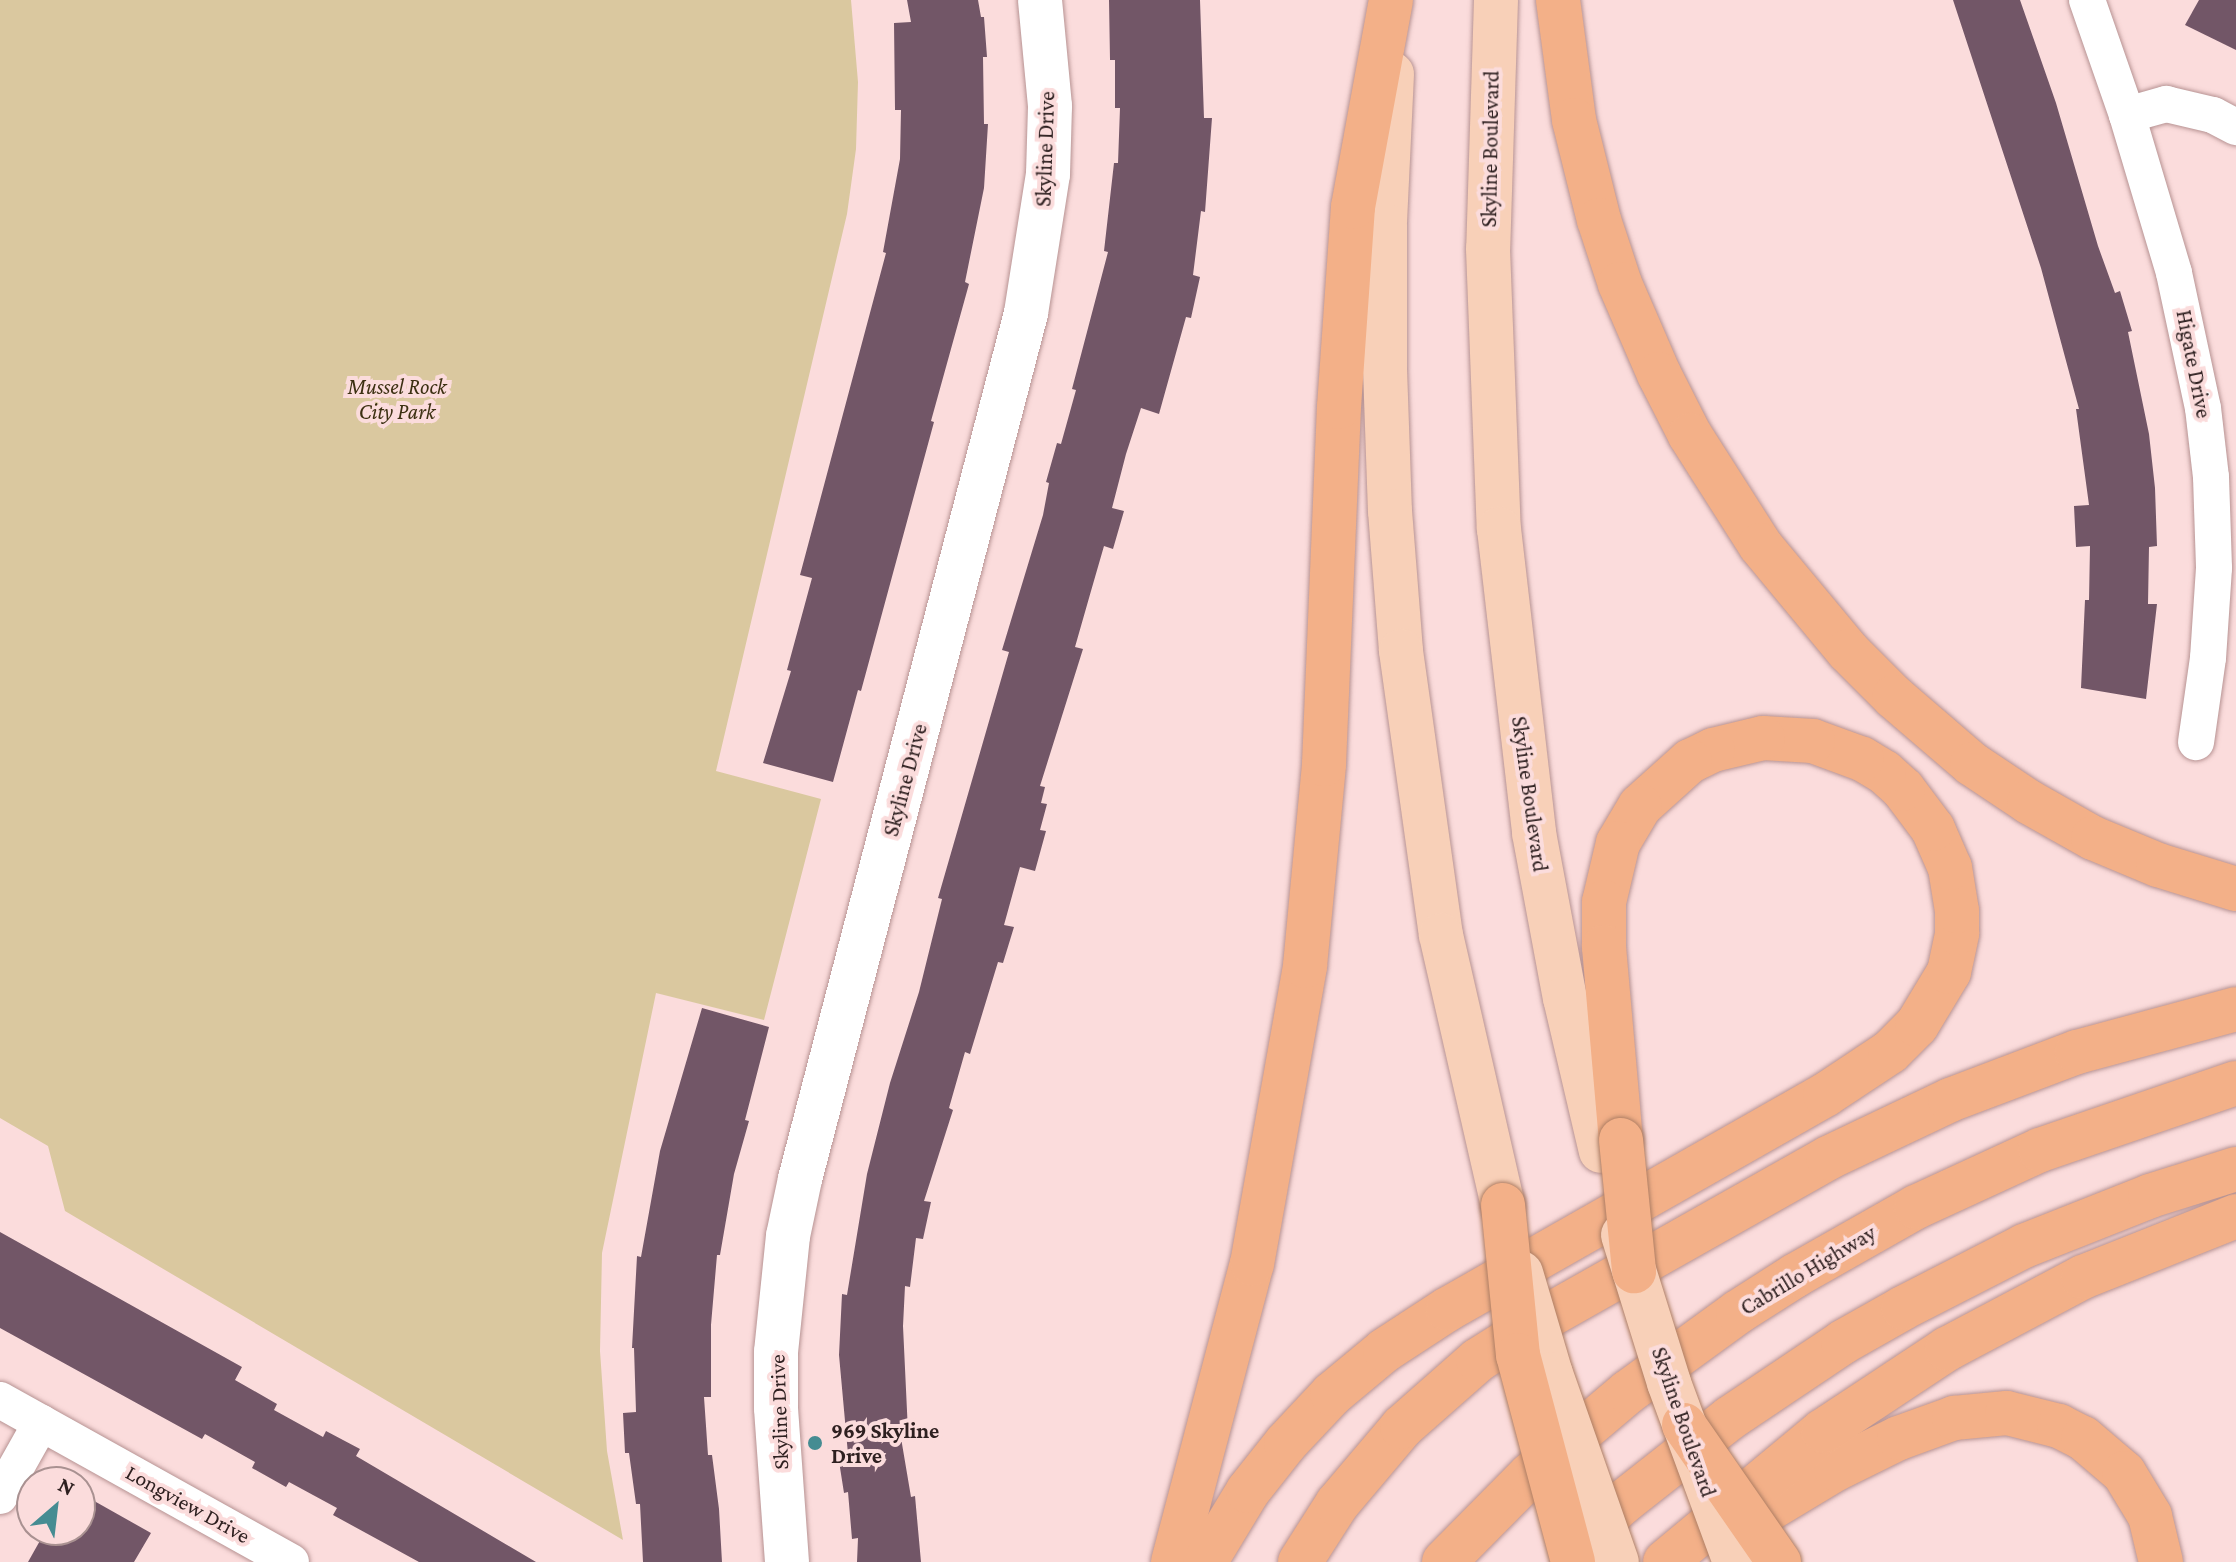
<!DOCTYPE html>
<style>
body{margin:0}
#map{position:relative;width:2236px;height:1562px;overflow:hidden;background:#fbdcdc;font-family:"Crimson Pro",serif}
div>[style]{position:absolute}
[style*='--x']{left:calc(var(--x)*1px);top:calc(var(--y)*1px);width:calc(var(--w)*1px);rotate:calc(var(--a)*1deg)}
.green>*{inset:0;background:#dac89f}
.building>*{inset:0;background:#725667}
.roads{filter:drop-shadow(0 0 2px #b79393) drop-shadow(0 0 2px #b79393)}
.street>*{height:36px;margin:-18px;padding:0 18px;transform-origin:18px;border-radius:18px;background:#fff}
.secondary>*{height:44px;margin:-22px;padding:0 22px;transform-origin:22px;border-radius:22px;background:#fff}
.primary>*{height:44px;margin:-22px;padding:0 22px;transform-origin:22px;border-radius:22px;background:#f8d0b8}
.highway>*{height:44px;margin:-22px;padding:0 22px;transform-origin:22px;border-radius:22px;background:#f3b088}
.bridges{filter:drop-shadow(0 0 2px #ae7e64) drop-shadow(0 0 2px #ae7e64)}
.primary-bridge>*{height:44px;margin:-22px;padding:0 22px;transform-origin:22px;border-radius:22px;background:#f8d0b8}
.highway-bridge>*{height:44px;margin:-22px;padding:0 22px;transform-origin:22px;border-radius:22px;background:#f3b088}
.dots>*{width:22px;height:22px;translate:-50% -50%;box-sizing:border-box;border:4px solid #fbdcdc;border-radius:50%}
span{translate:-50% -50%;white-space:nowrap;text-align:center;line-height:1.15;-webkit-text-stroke:8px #fbdcdc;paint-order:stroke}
.street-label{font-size:22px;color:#2e2020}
.park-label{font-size:22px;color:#3c3012;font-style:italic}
.poi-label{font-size:22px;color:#2e2020;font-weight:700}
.left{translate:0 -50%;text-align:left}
.north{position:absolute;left:16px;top:1466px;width:80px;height:80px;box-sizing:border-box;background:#fbdcdc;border:2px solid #a99191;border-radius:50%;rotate:28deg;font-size:22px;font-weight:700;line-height:32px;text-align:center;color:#2e2020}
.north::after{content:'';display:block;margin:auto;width:28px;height:36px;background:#458c92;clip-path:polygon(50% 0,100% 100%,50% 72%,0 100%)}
</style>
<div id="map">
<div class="green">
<div style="clip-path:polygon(0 0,851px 0,858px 82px,856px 149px,847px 214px,716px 771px,821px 799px,764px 1020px,656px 993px,602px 1253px,600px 1351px,607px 1451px,623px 1540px,65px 1211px,48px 1146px,0 1118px)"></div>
</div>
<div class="building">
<div style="clip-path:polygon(907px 0,978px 0,981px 17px,984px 17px,987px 57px,983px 57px,984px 124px,988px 124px,984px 188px,965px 282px,969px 284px,931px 421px,934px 422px,861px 691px,858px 690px,833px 782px,763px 763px,791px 671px,787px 670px,812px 578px,800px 575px,886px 253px,883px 252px,900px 159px,901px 110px,895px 110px,894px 23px,911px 22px)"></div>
<div style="clip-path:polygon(1109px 0,1200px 0,1204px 118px,1212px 118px,1205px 212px,1201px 211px,1193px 275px,1200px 277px,1191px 318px,1186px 317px,1159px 414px,1141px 408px,1126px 454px,1112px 508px,1124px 511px,1113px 549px,1104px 546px,1091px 591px,1075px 647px,1083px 649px,1040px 786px,1045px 787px,1041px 803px,1047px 804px,1040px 830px,1046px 831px,1035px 871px,1020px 867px,1004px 925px,1014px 927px,1003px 963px,998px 962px,970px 1054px,965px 1052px,949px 1108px,953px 1110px,924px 1201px,931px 1202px,923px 1239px,916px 1238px,910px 1287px,905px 1286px,903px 1326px,908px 1432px,900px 1432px,911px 1497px,915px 1496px,921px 1562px,857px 1562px,858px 1538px,852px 1539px,848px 1492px,844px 1493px,838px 1455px,848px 1454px,839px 1355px,842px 1294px,847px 1295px,867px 1174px,890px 1083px,919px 992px,942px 899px,938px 898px,1009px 652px,1002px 650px,1043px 515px,1049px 483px,1046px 482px,1057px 443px,1061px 444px,1076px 390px,1072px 389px,1108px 252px,1104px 251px,1114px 163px,1118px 163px,1120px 108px,1115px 108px,1115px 60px,1110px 60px)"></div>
<div style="clip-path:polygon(1953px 0,2020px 0,2056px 103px,2098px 246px,2115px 293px,2120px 291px,2132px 331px,2128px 332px,2149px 434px,2155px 488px,2157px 546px,2149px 547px,2148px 604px,2157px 604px,2146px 699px,2081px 688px,2085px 600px,2089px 600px,2090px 546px,2076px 547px,2074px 506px,2089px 505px,2076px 409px,2079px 409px,2041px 268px)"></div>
<div style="clip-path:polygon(2199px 0,2236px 0,2236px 50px,2185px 25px)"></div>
<div style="clip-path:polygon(702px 1008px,769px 1027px,745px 1120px,749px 1121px,734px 1174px,720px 1255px,717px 1255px,711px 1325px,711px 1397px,704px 1397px,708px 1455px,712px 1455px,719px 1509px,722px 1562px,643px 1562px,640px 1504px,636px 1504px,629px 1453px,625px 1453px,623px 1413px,636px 1412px,634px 1348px,632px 1348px,637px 1256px,641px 1257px,660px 1151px)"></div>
<div style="clip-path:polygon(0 1232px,242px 1367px,235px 1380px,277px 1404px,274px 1410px,323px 1437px,326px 1431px,360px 1449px,356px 1456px,536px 1562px,419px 1562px,333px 1515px,337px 1508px,289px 1482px,286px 1487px,252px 1468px,255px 1462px,205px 1434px,202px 1439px,0 1328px)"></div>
<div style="clip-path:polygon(80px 1493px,151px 1533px,134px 1562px,28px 1562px,46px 1530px,80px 1530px)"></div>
</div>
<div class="roads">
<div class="street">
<div style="--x:2087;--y:0;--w:122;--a:70.8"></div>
<div style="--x:2127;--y:115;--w:165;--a:73.4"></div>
<div style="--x:2174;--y:273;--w:138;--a:77.9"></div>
<div style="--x:2203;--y:408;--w:69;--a:83.4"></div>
<div style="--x:2211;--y:477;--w:91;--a:88.1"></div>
<div style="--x:2214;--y:568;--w:90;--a:93.8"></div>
<div style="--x:2208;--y:658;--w:85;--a:98.1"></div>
<div style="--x:2127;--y:115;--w:41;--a:-15.8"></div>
<div style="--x:2166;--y:104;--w:48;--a:13.2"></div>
<div style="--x:2213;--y:115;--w:26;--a:28"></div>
<div style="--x:0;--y:1400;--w:333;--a:29.1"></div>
<div style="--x:0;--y:1496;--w:84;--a:-60.7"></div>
</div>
<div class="secondary">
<div style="--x:787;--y:1562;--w:154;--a:-94.1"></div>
<div style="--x:776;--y:1408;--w:56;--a:-90"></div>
<div style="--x:776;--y:1352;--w:117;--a:-84.1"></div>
<div style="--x:788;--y:1236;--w:58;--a:-78.1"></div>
<div style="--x:800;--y:1179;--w:895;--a:-75.37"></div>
<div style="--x:1026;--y:313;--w:141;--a:-81"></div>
<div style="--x:1048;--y:174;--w:68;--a:-88.3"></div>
<div style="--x:1050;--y:106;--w:106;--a:-95.4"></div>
</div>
<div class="primary">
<div style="--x:1496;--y:0;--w:249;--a:91.8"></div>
<div style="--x:1488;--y:249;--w:280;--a:87.8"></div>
<div style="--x:1499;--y:529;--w:306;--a:83.4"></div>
<div style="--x:1534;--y:833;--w:168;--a:79.4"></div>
<div style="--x:1565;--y:998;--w:157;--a:76.8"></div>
<div style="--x:1392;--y:74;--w:151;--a:92.7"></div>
<div style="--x:1385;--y:225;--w:144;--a:90"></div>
<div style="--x:1385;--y:369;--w:142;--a:88"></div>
<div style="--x:1390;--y:511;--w:140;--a:85.5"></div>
<div style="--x:1401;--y:651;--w:287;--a:82"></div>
<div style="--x:1441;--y:935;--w:277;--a:77.1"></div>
</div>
<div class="highway">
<div style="--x:1558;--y:0;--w:121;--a:82.4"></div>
<div style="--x:1574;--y:120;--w:103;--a:76"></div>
<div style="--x:1599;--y:220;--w:67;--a:71.8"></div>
<div style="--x:1620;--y:284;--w:98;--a:66.6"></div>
<div style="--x:1659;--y:374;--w:68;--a:63.1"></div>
<div style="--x:1690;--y:435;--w:130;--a:57.5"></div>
<div style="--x:1760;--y:545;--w:138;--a:50.3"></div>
<div style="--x:1848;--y:651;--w:65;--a:45"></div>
<div style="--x:1894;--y:697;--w:103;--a:40.7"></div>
<div style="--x:1972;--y:764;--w:69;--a:33.7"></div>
<div style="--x:2029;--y:802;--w:73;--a:29.4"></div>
<div style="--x:2093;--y:838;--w:70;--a:22.6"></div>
<div style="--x:2158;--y:865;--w:82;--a:17.1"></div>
<div style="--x:1739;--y:1527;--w:113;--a:-30.9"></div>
<div style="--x:1836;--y:1469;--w:70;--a:-26.2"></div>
<div style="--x:1899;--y:1438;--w:59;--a:-20"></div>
<div style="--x:1954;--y:1418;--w:53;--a:-5.4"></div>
<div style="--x:2007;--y:1413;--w:54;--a:14"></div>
<div style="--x:2059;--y:1426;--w:27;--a:27"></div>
<div style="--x:2083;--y:1438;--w:54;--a:40.5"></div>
<div style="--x:2124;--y:1473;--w:50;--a:58.8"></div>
<div style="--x:2150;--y:1516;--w:47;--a:76.6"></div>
<div style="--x:1575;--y:1546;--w:64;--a:-42.5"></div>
<div style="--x:1622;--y:1503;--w:137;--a:-38.2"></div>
<div style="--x:1730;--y:1418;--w:136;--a:-33.9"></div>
<div style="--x:1843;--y:1342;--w:69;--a:-29.5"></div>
<div style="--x:1903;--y:1308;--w:136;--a:-27.1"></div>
<div style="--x:2024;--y:1246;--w:136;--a:-21.6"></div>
<div style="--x:2150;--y:1196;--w:90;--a:-17.4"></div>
<div style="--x:1173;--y:1562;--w:308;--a:-75.2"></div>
<div style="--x:1252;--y:1264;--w:303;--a:-79.9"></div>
<div style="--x:1305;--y:966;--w:203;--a:-84.6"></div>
<div style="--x:1324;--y:764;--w:357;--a:-87.6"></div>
<div style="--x:1339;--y:407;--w:200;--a:-86"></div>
<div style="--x:1353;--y:207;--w:210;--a:-79.6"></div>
<div style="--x:1205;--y:1562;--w:83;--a:-58.8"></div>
<div style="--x:1248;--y:1491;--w:61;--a:-51.6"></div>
<div style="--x:1286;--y:1443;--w:67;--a:-46.8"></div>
<div style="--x:1332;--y:1394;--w:69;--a:-39.7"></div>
<div style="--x:1385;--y:1350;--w:75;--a:-33.1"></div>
<div style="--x:1448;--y:1309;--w:434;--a:-29.6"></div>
<div style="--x:1825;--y:1095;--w:78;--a:-33.5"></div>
<div style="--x:1890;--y:1052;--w:38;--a:-45"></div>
<div style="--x:1917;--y:1025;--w:62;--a:-58.9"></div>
<div style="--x:1949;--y:972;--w:40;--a:-78"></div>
<div style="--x:1957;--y:933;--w:22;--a:-90"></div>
<div style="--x:1957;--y:911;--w:44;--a:-99.2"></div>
<div style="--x:1950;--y:868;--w:43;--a:-113.6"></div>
<div style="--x:1933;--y:829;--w:50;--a:-126.9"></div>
<div style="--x:1903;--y:789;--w:25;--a:-138"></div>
<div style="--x:1884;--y:772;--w:26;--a:-149"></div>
<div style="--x:1862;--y:759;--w:52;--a:-159.8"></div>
<div style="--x:1813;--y:741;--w:50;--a:-176.6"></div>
<div style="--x:1763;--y:738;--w:51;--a:166.5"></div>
<div style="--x:1713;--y:750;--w:25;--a:154"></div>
<div style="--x:1690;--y:761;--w:67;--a:138"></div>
<div style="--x:1640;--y:806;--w:43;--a:120.7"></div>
<div style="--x:1618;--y:843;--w:61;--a:103.3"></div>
<div style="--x:1604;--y:902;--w:45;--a:90"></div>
<div style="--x:1604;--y:947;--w:194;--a:85"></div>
<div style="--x:1300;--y:1562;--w:69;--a:-57.5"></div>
<div style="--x:1337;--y:1504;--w:101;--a:-49.8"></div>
<div style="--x:1402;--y:1427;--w:101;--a:-41.4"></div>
<div style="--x:1478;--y:1360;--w:83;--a:-32.2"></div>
<div style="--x:1548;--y:1316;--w:322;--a:-29.4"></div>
<div style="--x:1828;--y:1158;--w:135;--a:-25.4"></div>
<div style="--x:1950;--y:1100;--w:136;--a:-20.7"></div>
<div style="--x:2077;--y:1052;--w:165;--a:-15.1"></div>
<div style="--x:1444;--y:1562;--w:122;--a:-45.3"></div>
<div style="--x:1530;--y:1475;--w:128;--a:-40.3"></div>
<div style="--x:1628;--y:1392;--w:136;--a:-36"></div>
<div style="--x:1738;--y:1312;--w:69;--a:-32.5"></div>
<div style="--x:1796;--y:1275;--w:138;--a:-29.5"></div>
<div style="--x:1916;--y:1207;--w:136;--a:-24.7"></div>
<div style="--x:2040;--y:1150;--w:207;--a:-18.9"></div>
<div style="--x:1665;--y:1562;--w:205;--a:-39.7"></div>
<div style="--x:1823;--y:1431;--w:149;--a:-33.5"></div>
<div style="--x:1947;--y:1349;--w:154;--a:-27.9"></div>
<div style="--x:2083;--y:1277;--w:165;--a:-21.7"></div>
</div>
</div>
<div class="bridges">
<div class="primary-bridge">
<div style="--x:1623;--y:1235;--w:155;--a:72.7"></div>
<div style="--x:1669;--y:1383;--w:191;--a:69.8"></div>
<div style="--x:1521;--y:1273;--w:105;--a:73.5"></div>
<div style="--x:1551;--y:1374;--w:199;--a:70.7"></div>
</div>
<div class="highway-bridge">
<div style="--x:1621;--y:1140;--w:132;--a:84.3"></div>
<div style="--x:1503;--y:1205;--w:151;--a:84.3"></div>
<div style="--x:1518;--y:1355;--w:214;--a:75.1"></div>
<div style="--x:1684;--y:1425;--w:167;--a:55.3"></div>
</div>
</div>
<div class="dots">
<div style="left:815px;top:1443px;background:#458c92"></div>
</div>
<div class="street-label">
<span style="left:1045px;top:149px;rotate:-88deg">Skyline Drive</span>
<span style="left:1490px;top:149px;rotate:-89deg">Skyline Boulevard</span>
<span style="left:2194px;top:364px;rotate:79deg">Higate Drive</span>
<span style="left:905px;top:780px;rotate:-75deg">Skyline Drive</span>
<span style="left:1530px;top:794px;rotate:82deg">Skyline Boulevard</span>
<span style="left:1808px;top:1270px;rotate:-31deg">Cabrillo Highway</span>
<span style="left:779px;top:1412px;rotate:-92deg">Skyline Drive</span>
<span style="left:1684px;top:1422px;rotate:71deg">Skyline Boulevard</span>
<span style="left:188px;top:1504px;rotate:29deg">Longview Drive</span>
</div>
<div class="park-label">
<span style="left:397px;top:399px">Mussel Rock<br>City Park</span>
</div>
<div class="poi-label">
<span class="left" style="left:831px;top:1443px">969 Skyline<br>Drive</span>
</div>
<div class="north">N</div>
</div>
